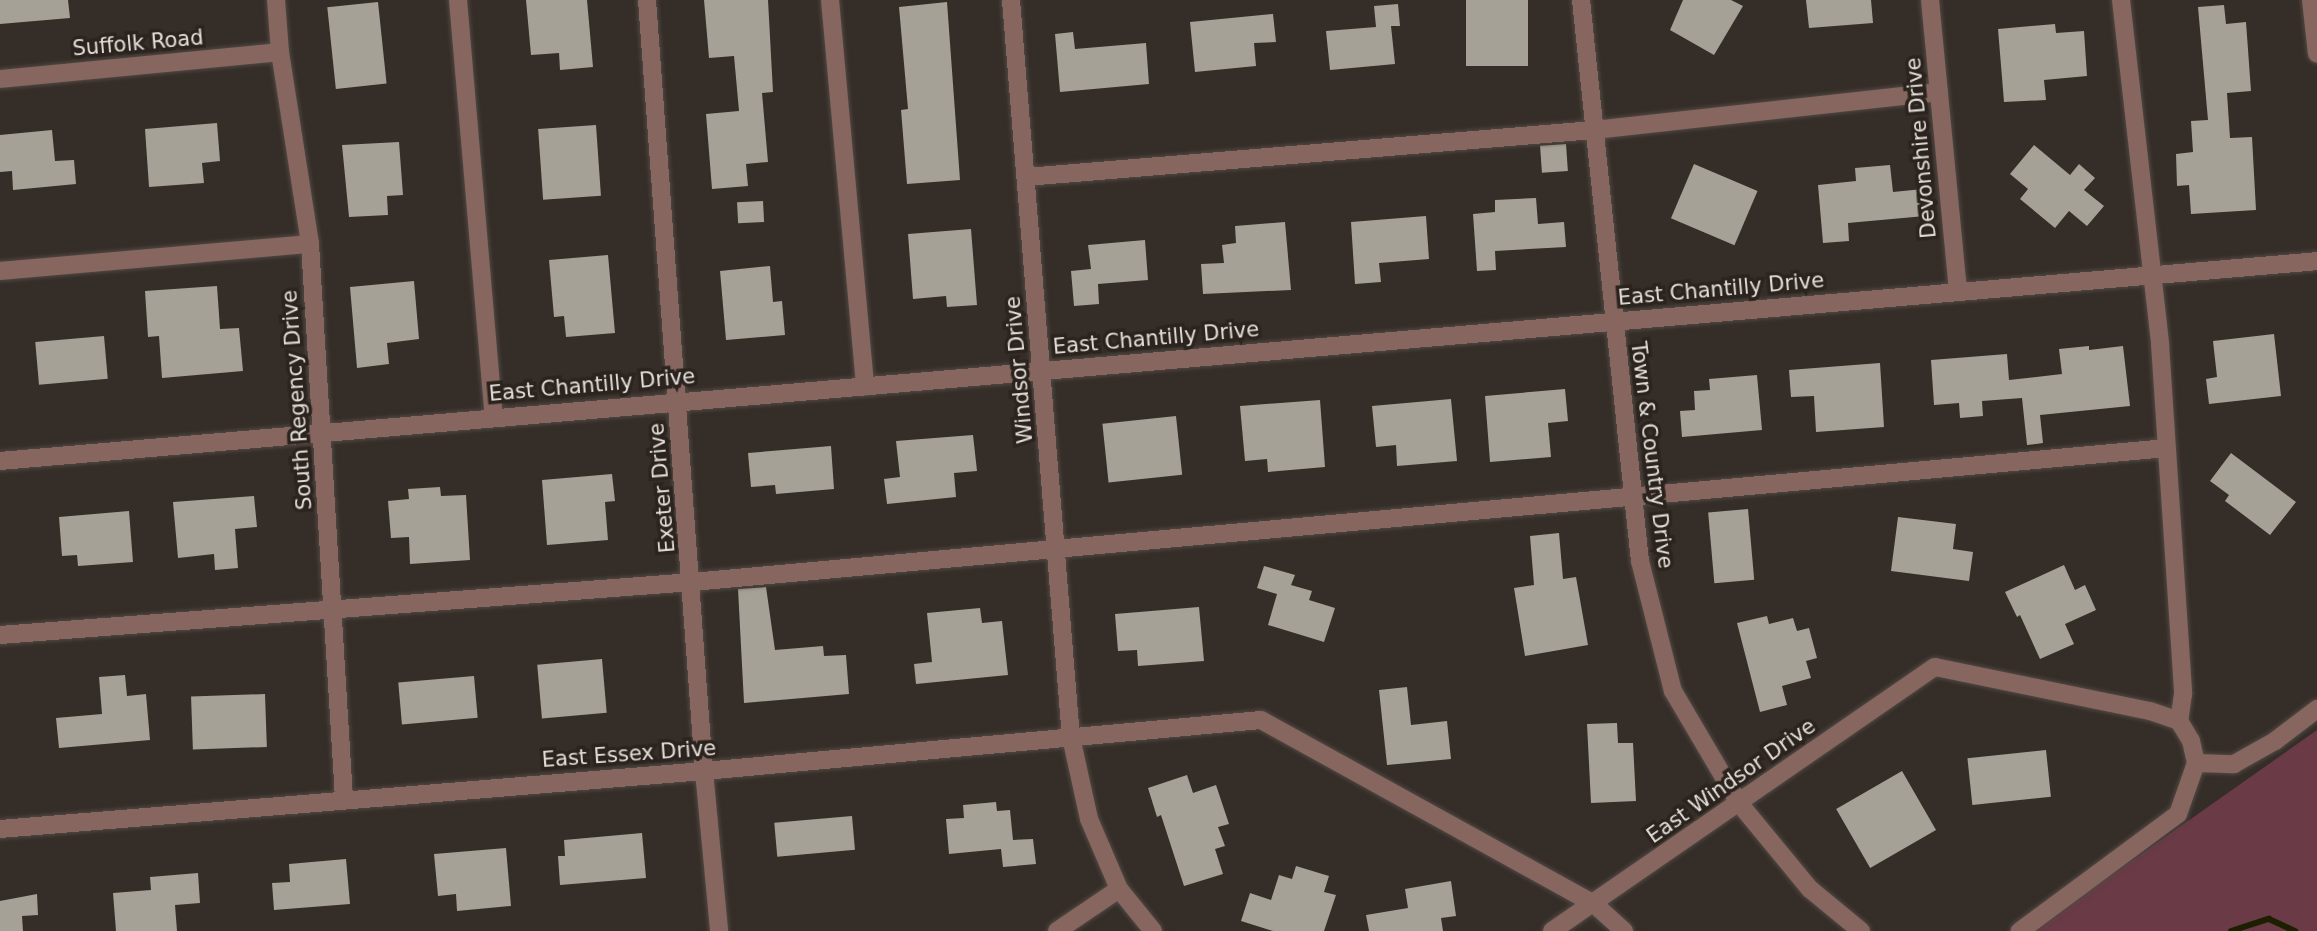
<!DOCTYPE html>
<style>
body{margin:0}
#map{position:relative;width:2317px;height:931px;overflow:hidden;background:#352d27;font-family:"DejaVu Sans",sans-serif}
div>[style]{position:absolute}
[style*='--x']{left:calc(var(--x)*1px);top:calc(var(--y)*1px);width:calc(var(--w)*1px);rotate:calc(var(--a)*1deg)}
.green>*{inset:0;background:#6a3a46}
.stream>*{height:6px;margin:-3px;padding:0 3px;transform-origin:3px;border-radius:3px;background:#1c2000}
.building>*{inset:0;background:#a6a196;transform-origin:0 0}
.roads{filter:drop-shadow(0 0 2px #514944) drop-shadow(0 0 2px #514944)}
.minor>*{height:18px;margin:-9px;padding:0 9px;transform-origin:9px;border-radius:9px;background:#86665f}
span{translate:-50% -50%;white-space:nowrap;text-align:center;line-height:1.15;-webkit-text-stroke:7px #2b231d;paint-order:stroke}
.street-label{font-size:21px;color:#e4deda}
</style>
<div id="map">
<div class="green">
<div style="clip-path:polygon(2317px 730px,2317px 931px,2032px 931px)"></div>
</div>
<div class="stream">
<div style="--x:2231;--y:931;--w:40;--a:-18"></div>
<div style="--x:2269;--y:919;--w:29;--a:25"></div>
</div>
<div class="building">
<div style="clip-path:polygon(0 0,68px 0,70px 18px,0 24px)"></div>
<div style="clip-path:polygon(526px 0,587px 0,593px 67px,560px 70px,559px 53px,531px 55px)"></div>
<div style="clip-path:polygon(704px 0,768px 0,773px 92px,762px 93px,768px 162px,746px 164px,748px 186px,712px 189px,706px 114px,739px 111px,734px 56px,709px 58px)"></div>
<div style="left:1466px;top:0;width:62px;height:66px"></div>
<div style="clip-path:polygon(1683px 0,1731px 0,1743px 6px,1714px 55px,1670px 30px)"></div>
<div style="clip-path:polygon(1806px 0,1871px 0,1873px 23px,1809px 28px)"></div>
<div style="left:378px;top:2px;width:82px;height:51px;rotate:84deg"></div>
<div style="clip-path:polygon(947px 2px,960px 180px,907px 184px,901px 110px,908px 109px,899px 7px)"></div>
<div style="clip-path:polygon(1398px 4px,1400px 26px,1391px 26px,1395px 64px,1330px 70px,1326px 31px,1376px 27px,1374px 6px)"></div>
<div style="clip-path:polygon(2224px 5px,2226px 24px,2246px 22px,2251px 91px,2227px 93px,2230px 138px,2252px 137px,2256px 210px,2191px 214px,2189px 185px,2177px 186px,2176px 154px,2193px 152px,2191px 121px,2208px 120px,2198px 7px)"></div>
<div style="clip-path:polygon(1273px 14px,1276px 42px,1254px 43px,1256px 66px,1195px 72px,1190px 22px)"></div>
<div style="clip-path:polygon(2055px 24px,2056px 33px,2084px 31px,2087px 76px,2044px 80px,2046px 100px,2004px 102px,1998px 29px)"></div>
<div style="clip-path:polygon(1073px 32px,1075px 49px,1146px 43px,1149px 84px,1060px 92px,1055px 34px)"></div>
<div style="clip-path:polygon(217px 123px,220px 161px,202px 163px,204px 183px,149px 187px,145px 129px)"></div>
<div style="left:596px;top:125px;width:71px;height:58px;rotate:86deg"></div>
<div style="clip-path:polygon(52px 130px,55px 161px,74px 160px,76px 184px,13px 190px,12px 171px,0 172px,0 135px)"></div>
<div style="clip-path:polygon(399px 142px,403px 195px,387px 196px,388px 215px,349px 217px,342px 145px)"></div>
<div style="left:1566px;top:144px;width:27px;height:26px;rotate:86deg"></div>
<div style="clip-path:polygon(2034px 145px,2070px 175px,2079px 164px,2095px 178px,2084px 190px,2104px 206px,2087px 226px,2069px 211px,2055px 228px,2020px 199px,2028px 189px,2010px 174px)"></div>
<div style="left:1694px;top:164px;width:69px;height:59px;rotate:23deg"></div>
<div style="clip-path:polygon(1890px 165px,1893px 192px,1923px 189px,1925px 216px,1848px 223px,1849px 241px,1823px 243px,1818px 185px,1856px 181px,1855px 168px)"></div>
<div style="clip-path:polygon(1536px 198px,1538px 224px,1564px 222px,1566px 247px,1495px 251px,1496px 270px,1477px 271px,1473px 214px,1495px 212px,1495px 200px)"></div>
<div style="left:763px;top:201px;width:21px;height:26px;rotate:87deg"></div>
<div style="clip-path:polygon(1426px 216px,1429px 259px,1379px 263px,1381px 282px,1355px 284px,1351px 222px)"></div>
<div style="clip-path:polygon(1285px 222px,1291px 290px,1203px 294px,1201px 264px,1224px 263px,1222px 245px,1236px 243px,1235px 226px)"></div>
<div style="clip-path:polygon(971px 229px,977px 305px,947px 307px,946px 296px,913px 299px,908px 234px)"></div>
<div style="clip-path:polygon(1145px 240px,1148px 280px,1098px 284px,1099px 304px,1074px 306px,1071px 271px,1091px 269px,1088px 245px)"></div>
<div style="clip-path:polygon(608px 255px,615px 333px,566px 337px,564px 316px,554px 317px,549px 260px)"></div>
<div style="clip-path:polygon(770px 266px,773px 302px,782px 301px,785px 335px,726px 340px,720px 271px)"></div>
<div style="clip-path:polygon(414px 281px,419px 339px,387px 343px,389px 364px,357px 368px,350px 287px)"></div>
<div style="clip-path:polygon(217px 286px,220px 329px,239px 328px,243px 371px,162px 378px,159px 336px,148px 337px,145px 291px)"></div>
<div style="clip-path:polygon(2274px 334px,2281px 396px,2209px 404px,2206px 379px,2217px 377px,2213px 341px)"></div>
<div style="left:104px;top:336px;width:43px;height:69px;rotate:85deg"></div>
<div style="clip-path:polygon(2089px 346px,2089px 350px,2123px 346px,2130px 406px,2040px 415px,2043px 443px,2027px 445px,2022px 398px,1982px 401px,1983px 416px,1960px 418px,1959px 403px,1934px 405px,1931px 360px,2007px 354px,2009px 380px,2062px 374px,2059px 349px)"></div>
<div style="clip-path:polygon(1880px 363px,1884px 427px,1816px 432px,1814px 396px,1791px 397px,1789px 370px)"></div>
<div style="clip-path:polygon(1757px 375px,1762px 430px,1682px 437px,1680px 411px,1695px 410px,1694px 391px,1710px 390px,1709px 379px)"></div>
<div style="clip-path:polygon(1565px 389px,1568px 421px,1548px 423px,1551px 457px,1490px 462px,1485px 396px)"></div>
<div style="clip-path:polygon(1451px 399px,1457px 461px,1397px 466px,1396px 445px,1376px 447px,1372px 406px)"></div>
<div style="clip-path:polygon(1320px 400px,1325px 467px,1268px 472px,1267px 459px,1245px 461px,1240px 406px)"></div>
<div style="left:1176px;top:416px;width:59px;height:74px;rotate:84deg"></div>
<div style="clip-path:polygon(973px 435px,977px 471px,954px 473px,956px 497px,887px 504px,884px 479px,900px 477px,896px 441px)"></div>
<div style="clip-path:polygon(831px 446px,834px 489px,776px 494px,775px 485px,751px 487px,748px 453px)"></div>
<div style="clip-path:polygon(2231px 453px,2296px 502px,2270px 535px,2225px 501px,2229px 495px,2210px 481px)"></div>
<div style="clip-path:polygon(612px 474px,615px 501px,605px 502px,608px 540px,547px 545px,542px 480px)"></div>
<div style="clip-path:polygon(440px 487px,441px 496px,466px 495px,470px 560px,410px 564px,409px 537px,391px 538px,388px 501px,409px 499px,408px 489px)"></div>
<div style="clip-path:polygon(254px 496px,257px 527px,235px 529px,238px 568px,215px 570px,214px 554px,178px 558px,173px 502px)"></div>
<div style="left:1748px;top:509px;width:71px;height:40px;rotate:85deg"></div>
<div style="clip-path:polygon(129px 511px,133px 562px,78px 566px,77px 555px,62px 556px,59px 517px)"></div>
<div style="clip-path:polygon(1898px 517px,1956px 524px,1953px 549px,1973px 552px,1969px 581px,1891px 571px)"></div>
<div style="clip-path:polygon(1559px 533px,1563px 579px,1576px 577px,1588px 645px,1525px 656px,1514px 588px,1534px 585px,1530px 536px)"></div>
<div style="clip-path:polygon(2064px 565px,2075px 590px,2085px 585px,2096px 610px,2065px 624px,2074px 644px,2040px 659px,2020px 615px,2017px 617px,2005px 592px)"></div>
<div style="clip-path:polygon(1264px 566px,1295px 575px,1291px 585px,1312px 591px,1309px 600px,1335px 608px,1324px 642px,1268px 625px,1277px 594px,1257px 588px)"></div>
<div style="clip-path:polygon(766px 587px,775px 650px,823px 646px,824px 656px,846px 655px,849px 694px,744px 703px,738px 589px)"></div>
<div style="clip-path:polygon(1199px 607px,1204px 661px,1138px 666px,1137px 650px,1118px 651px,1115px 614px)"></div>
<div style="clip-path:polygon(980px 608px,982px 623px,1002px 621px,1008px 675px,916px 684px,914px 664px,932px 662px,927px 613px)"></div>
<div style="clip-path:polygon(1767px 616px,1769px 624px,1793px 618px,1797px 631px,1809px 628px,1817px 658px,1806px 661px,1811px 678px,1782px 686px,1787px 705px,1760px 712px,1737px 623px)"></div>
<div style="left:602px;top:659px;width:54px;height:65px;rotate:85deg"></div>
<div style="clip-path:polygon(125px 675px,127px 696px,146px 694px,150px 740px,59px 748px,56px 718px,102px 714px,99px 677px)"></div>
<div style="left:474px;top:676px;width:42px;height:76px;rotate:85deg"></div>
<div style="clip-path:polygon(1407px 687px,1411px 725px,1447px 721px,1451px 759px,1387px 765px,1379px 690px)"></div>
<div style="left:265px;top:694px;width:53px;height:74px;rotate:88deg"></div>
<div style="clip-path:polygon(1617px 723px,1618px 743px,1633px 743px,1636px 801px,1591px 803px,1587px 724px)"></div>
<div style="left:2046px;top:750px;width:47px;height:79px;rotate:84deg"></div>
<div style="left:1902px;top:771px;width:68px;height:76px;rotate:60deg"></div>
<div style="clip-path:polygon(1187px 775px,1193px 793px,1216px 785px,1229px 824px,1218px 827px,1225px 846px,1215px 849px,1223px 874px,1184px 886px,1161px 815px,1157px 817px,1148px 788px)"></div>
<div style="clip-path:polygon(996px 802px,997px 811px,1010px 810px,1013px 840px,1033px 839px,1036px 864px,1003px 867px,1001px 849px,949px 854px,946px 819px,964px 818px,963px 805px)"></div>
<div style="left:852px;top:816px;width:34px;height:78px;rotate:85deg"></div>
<div style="clip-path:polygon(642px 833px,646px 878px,560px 885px,558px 856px,565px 856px,564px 840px)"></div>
<div style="clip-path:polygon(506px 848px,511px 906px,457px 911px,456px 894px,438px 896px,434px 854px)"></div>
<div style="clip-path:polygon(346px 859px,350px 904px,274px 910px,272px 883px,290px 882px,289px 864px)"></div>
<div style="clip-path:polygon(1296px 866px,1329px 876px,1324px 892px,1336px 895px,1324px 931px,1273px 931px,1241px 921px,1250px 893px,1271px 900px,1279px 875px,1292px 879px)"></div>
<div style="clip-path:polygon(198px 873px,200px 903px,175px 905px,177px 931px,116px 931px,113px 893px,151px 890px,150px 877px)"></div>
<div style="clip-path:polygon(1451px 881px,1456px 916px,1441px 918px,1443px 931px,1369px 931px,1366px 915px,1408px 908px,1405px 889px)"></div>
<div style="clip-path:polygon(37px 894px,38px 915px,22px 916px,23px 931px,0 931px,0 901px)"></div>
</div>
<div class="roads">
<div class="minor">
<div style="--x:276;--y:0;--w:52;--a:85.6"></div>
<div style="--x:280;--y:52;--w:194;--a:81.1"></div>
<div style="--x:310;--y:244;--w:556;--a:86.49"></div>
<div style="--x:458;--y:0;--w:418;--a:85.1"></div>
<div style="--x:647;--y:0;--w:773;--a:85.77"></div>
<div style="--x:704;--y:771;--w:161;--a:84.6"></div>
<div style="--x:830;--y:0;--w:388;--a:84.8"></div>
<div style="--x:1011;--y:0;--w:739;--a:85.35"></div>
<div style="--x:1071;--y:737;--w:84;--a:77.6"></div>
<div style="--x:1089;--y:819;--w:76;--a:66.8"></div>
<div style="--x:1119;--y:889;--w:54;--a:51"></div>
<div style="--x:1581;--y:0;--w:564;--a:84"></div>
<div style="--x:1640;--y:561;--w:134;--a:75.8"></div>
<div style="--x:1673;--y:691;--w:130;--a:59.5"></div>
<div style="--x:1739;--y:803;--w:112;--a:50.5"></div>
<div style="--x:1810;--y:889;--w:66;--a:39.5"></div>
<div style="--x:1930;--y:0;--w:292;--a:84.5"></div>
<div style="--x:2121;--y:0;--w:346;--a:83.5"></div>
<div style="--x:2160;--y:344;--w:351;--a:86.2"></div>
<div style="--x:2183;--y:694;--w:27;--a:98"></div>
<div style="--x:2311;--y:0;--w:54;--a:83.7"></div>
<div style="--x:0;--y:79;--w:281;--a:-5.5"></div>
<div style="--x:1026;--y:177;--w:570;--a:-4.73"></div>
<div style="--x:1594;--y:130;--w:347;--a:-6.3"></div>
<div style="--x:0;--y:271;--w:311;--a:-5"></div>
<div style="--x:0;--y:461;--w:2326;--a:-4.93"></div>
<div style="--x:0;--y:635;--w:694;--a:-4.38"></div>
<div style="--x:692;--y:582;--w:1480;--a:-5.19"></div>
<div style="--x:2196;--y:763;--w:38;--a:2"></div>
<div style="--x:2234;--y:764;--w:47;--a:-29.3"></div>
<div style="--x:2275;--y:741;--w:53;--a:-37.3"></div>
<div style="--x:0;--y:829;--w:706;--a:-4.71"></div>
<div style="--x:704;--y:771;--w:559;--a:-5.23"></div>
<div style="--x:1261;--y:720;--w:379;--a:28.9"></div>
<div style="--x:1593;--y:903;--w:42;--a:42.1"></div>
<div style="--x:1057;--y:931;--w:75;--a:-34.1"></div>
<div style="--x:1552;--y:931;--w:465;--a:-34.6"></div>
<div style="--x:1935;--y:667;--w:219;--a:11.6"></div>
<div style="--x:2150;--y:711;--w:31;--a:19"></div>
<div style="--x:2179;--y:721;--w:23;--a:59"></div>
<div style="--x:2191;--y:741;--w:23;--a:77"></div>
<div style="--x:2196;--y:763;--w:54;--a:109.4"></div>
<div style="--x:2178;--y:814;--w:197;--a:143.5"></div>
</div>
</div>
<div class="street-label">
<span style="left:138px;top:43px;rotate:-5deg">Suffolk Road</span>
<span style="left:1921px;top:148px;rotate:-95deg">Devonshire Drive</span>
<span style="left:1721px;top:289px;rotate:-5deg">East Chantilly Drive</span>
<span style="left:1156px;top:338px;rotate:-5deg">East Chantilly Drive</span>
<span style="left:1019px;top:370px;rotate:-95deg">Windsor Drive</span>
<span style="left:592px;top:385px;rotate:-5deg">East Chantilly Drive</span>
<span style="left:297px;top:400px;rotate:-94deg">South Regency Drive</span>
<span style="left:1652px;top:455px;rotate:83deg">Town &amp; Country Drive</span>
<span style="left:662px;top:488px;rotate:-95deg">Exeter Drive</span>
<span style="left:629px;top:754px;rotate:-4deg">East Essex Drive</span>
<span style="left:1731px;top:781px;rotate:-35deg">East Windsor Drive</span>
</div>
</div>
